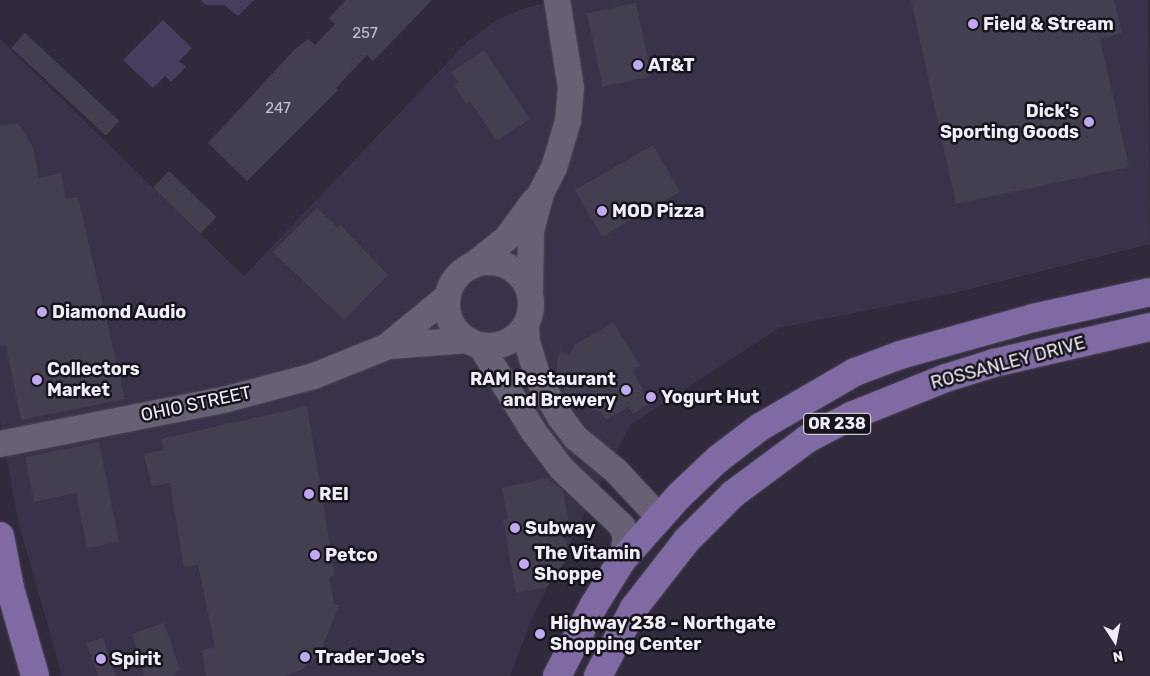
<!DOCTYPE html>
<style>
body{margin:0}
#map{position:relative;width:1150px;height:676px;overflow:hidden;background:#302a3c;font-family:Rubik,sans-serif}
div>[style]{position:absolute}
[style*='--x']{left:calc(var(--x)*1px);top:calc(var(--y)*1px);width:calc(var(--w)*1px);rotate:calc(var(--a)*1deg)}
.built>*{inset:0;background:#3a324a}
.green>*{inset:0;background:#483c5f}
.building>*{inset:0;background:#443e51;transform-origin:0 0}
.roads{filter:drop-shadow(0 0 1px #4c4656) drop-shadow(0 0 1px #4c4656)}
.minor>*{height:26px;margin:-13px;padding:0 13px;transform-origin:13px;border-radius:13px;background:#686176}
.minor>.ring{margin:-13px;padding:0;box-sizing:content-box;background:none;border:26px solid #686176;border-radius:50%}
.major>*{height:28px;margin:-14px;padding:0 14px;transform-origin:14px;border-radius:14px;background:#7f6aa4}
.dots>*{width:14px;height:14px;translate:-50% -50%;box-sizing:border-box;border:2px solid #17141c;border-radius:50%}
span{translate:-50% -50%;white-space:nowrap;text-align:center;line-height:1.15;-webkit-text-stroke:5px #17141c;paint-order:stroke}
.number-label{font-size:15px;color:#c5c0ce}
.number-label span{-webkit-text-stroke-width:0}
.shield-label span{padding:1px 4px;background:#17141c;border:1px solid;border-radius:4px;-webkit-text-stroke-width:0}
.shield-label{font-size:16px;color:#f0ecf8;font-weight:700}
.poi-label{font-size:18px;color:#f0ecf8;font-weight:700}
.left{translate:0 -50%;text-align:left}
.right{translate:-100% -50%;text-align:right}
.street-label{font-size:18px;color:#f0ecf8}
.north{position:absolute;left:1090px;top:616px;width:50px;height:50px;-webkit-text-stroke:4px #17141c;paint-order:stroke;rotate:169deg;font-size:14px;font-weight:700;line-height:20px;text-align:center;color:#f0ecf8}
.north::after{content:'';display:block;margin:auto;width:18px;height:22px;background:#f0ecf8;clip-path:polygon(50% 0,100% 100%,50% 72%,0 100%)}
</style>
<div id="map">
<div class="built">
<div style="clip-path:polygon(557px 0,1148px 0,1150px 244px,950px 294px,779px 328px,630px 425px,533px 616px,510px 676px,62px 676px,18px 521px,0 420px,0 39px,244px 276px,467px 42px,495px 21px,521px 9px)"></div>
</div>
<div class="green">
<div style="clip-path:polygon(200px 0,254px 0,238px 16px,224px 5px,206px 5px)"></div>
<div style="clip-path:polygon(163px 20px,192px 48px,179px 61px,186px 67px,171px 82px,165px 76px,153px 88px,123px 60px)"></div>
</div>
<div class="building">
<div style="clip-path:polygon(346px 0,432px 0,373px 61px,367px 55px,336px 88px,338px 90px,247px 181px,208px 143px,295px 49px,308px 39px,315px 45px,335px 24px,329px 18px)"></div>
<div style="clip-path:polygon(911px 0,1114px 0,1122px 33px,1100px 39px,1129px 167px,956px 204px)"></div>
<div style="left:636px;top:3px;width:75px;height:50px;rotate:78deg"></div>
<div style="left:25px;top:33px;width:129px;height:20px;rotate:43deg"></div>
<div style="clip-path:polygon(484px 50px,530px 119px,497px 141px,470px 101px,466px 104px,454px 85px,458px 82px,451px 72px)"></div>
<div style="clip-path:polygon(18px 123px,33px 147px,39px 178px,61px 173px,66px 199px,78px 197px,125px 399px,21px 420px,6px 345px,0 346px,0 126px)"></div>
<div style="left:653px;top:145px;width:54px;height:90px;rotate:60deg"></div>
<div style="left:169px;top:171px;width:66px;height:23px;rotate:44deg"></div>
<div style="clip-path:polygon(317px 208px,337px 227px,340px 225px,388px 275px,344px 320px,273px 252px)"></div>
<div style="clip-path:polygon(613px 322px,640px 366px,633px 370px,649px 404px,633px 414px,628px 407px,606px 420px,601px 412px,570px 403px,557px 376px,557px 360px,560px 351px,569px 355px,575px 345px)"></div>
<div style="clip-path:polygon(307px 406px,335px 576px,329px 577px,334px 604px,339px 605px,319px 655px,301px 670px,284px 676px,206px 676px,202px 650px,215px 647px,198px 565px,185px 567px,183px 563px,170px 483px,152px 486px,144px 454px,164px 450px,161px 439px)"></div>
<div style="clip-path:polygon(99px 442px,119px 542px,87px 548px,76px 493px,34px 502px,25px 457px)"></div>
<div style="clip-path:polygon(547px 478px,563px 490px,570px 529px,564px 530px,569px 556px,547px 587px,516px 593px,503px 520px,508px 519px,502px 488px)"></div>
<div style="clip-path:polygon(164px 623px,180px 669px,173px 676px,144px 676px,132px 634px)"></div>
<div style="clip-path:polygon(103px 638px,116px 676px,98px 676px,86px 643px)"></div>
</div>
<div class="roads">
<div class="minor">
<div class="ring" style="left:447px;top:262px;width:58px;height:58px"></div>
<div style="--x:472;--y:266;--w:45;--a:-38.7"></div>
<div style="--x:507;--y:238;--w:46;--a:-53.9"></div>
<div style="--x:530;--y:293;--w:62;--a:-89.1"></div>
<div style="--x:531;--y:231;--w:39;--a:-75"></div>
<div style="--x:541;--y:193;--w:28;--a:-63"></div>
<div style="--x:554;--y:168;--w:49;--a:-73.4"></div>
<div style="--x:568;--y:121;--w:33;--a:-85"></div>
<div style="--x:571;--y:88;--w:89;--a:-99"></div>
<div style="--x:526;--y:325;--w:17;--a:87"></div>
<div style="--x:527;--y:342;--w:38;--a:73"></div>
<div style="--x:538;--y:378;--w:45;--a:60.6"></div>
<div style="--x:560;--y:417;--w:26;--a:53"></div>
<div style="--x:576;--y:438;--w:52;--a:39.5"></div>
<div style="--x:616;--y:471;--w:63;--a:46.9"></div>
<div style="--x:480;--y:345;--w:102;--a:58.2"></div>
<div style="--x:534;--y:432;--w:46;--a:52.9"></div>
<div style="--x:562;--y:469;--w:83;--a:43.5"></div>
<div style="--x:622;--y:526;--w:12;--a:70"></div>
<div style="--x:626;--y:537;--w:23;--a:100"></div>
<div style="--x:389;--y:346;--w:79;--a:-4.3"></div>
<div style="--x:0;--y:444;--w:231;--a:-11.2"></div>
<div style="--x:227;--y:399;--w:90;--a:-14.8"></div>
<div style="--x:314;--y:376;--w:78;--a:-21.9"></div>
<div style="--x:386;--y:347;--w:80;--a:-39.4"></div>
</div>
<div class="major">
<div style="--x:0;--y:536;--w:53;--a:79.1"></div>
<div style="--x:10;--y:588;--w:91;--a:74.1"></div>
<div style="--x:557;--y:676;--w:80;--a:-62.5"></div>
<div style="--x:594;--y:605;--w:53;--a:-58.1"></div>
<div style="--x:622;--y:560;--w:87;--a:-48.3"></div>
<div style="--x:680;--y:495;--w:52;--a:-43.5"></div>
<div style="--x:718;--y:459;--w:53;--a:-37.3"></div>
<div style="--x:760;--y:427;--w:110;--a:-30.1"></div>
<div style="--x:855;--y:372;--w:48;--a:-20.7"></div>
<div style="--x:900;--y:355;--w:138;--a:-15.5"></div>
<div style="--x:1033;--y:318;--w:120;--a:-12.5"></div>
<div style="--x:598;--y:676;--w:77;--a:-62.1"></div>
<div style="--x:634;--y:608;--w:86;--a:-52.1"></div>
<div style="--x:687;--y:540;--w:65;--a:-45"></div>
<div style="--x:733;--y:494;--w:92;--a:-36.6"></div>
<div style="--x:807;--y:439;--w:50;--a:-27.6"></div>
<div style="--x:851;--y:416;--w:102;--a:-21.8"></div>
<div style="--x:946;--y:378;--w:50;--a:-17.4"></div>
<div style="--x:994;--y:363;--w:160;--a:-13"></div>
</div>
</div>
<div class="dots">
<div style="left:973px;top:24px;background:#c1a8f3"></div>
<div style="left:638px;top:65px;background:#c1a8f3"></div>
<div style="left:1089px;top:122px;background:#c1a8f3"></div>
<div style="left:602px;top:211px;background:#c1a8f3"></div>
<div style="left:42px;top:312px;background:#c1a8f3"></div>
<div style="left:37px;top:380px;background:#c1a8f3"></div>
<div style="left:626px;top:390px;background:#c1a8f3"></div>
<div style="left:651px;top:397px;background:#c1a8f3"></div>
<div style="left:309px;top:494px;background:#c1a8f3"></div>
<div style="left:515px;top:528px;background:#c1a8f3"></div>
<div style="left:315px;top:555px;background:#c1a8f3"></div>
<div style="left:524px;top:564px;background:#c1a8f3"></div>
<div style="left:540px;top:634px;background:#c1a8f3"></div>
<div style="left:305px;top:657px;background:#c1a8f3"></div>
<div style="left:101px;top:659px;background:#c1a8f3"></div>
</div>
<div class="number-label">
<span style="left:365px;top:34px">257</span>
<span style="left:278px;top:109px">247</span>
</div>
<div class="shield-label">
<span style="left:837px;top:424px">OR 238</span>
</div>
<div class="poi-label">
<span class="left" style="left:983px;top:24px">Field &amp; Stream</span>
<span class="left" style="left:648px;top:65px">AT&amp;T</span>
<span class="right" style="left:1079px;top:122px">Dick's<br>Sporting Goods</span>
<span class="left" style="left:612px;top:211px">MOD Pizza</span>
<span class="left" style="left:52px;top:312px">Diamond Audio</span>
<span class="left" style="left:47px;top:380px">Collectors<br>Market</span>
<span class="right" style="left:616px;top:390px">RAM Restaurant<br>and Brewery</span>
<span class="left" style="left:661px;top:397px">Yogurt Hut</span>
<span class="left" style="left:319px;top:494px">REI</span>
<span class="left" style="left:525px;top:528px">Subway</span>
<span class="left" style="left:534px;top:564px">The Vitamin<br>Shoppe</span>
<span class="left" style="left:325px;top:555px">Petco</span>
<span class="left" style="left:550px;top:634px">Highway 238 - Northgate<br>Shopping Center</span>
<span class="left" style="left:315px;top:657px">Trader Joe's</span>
<span class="left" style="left:111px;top:659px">Spirit</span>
</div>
<div class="street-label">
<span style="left:1008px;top:363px;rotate:-15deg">ROSSANLEY DRIVE</span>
<span style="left:196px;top:404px;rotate:-12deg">OHIO STREET</span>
</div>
<div class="north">N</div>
</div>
